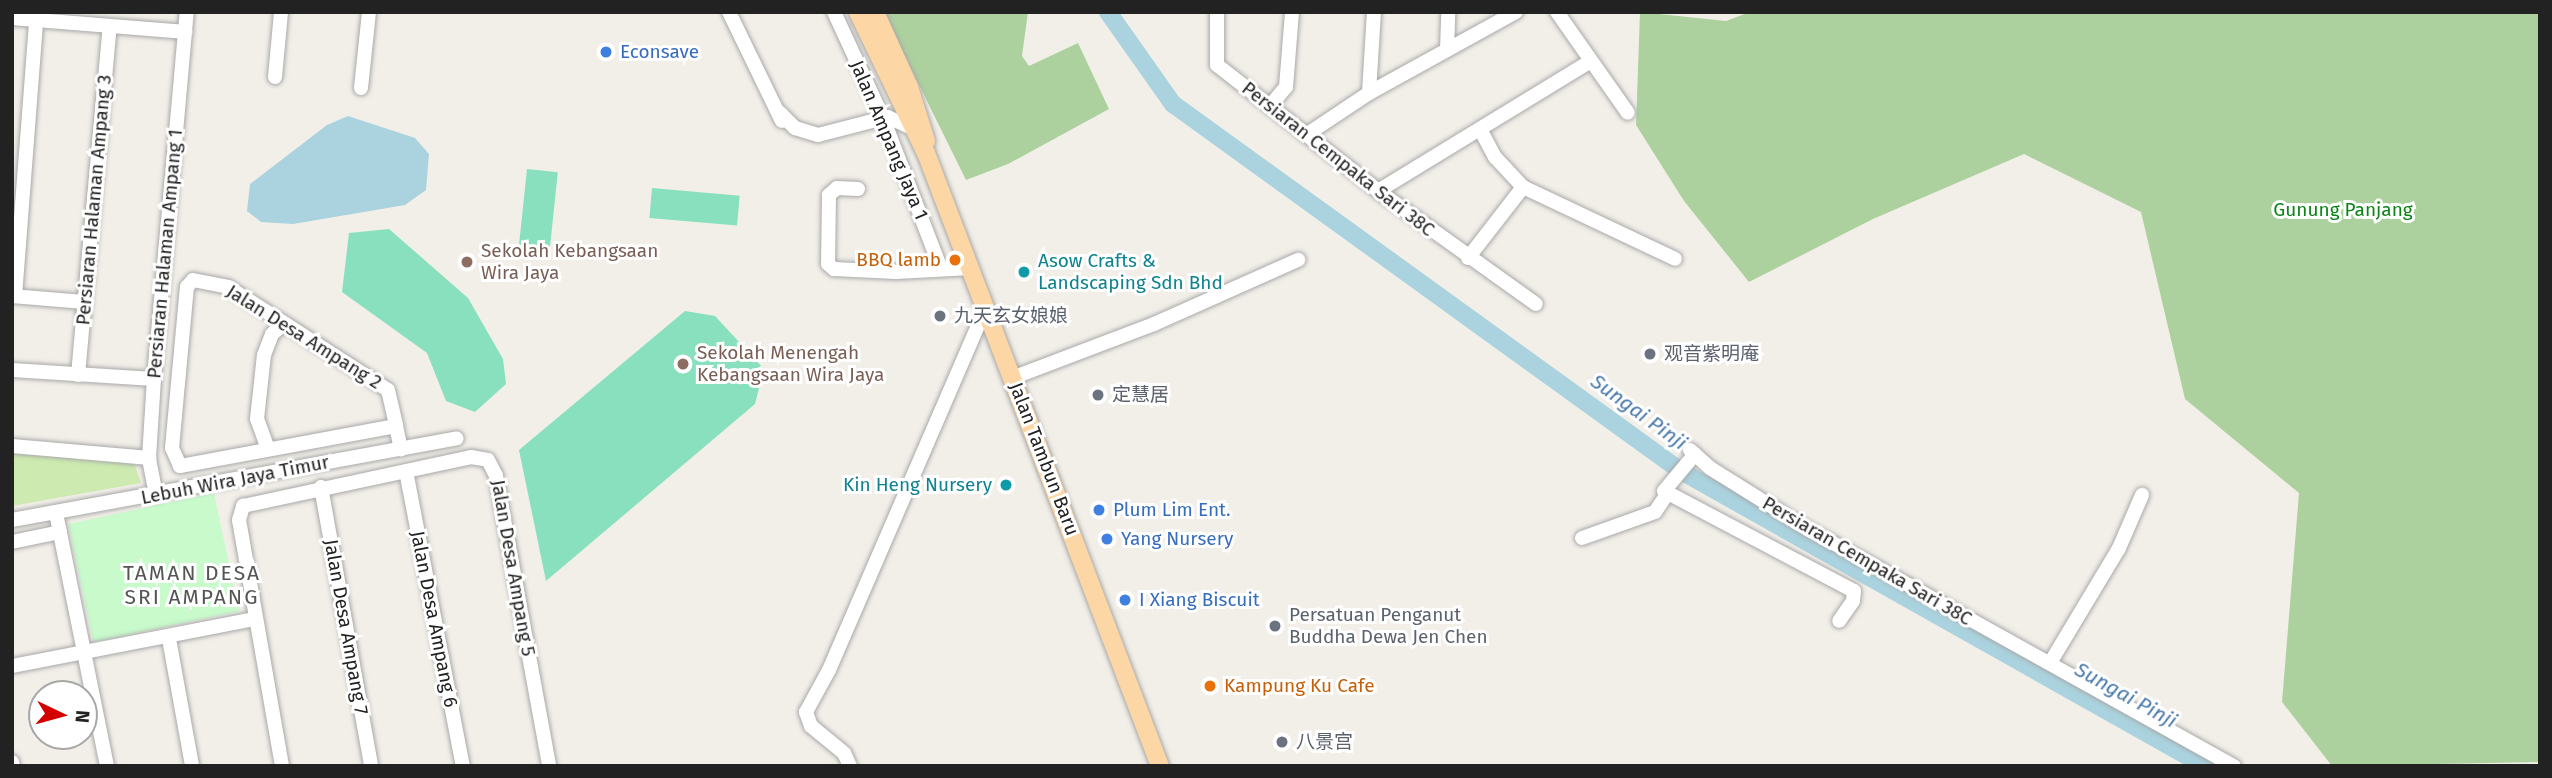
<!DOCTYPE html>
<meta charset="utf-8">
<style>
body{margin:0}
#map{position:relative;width:2552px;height:778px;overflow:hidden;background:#f2efe9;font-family:"Fira Sans","Noto Sans SC",sans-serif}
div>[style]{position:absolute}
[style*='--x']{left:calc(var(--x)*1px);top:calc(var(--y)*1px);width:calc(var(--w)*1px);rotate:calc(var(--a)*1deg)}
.grass>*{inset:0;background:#cdebb0}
.forest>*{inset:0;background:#add19e}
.park>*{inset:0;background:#c8facc;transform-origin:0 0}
.pitch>*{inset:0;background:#88e0be;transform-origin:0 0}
.water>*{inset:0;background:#aad3df}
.river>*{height:18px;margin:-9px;padding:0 9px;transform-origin:9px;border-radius:9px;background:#aad3df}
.roads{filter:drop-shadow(0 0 2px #a9a9a9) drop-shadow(0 0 2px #a9a9a9)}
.minor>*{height:14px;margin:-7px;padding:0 7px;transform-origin:7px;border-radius:7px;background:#fff}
.major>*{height:18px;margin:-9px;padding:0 9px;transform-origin:9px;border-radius:9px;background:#fcd6a4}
.dots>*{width:19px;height:19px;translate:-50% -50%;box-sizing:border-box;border:4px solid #fff;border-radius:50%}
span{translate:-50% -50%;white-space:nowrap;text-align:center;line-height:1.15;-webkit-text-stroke:6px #fff;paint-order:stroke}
.shop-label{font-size:19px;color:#366cbe}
.left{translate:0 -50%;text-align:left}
.street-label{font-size:19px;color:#222}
.park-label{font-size:19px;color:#0c8416}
.education-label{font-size:19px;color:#785e54}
.food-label{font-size:19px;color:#c56008}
.right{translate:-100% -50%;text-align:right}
.culture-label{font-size:19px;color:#0d838f}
.worship-label{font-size:19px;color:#5b616d}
.water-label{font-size:21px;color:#4a7aab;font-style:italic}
.neighbourhood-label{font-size:21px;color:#555;letter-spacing:2px}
.frame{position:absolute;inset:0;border:14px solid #222;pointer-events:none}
.north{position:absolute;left:28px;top:680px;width:70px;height:70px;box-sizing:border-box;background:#fff;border:2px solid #a7a7a7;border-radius:50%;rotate:95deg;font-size:19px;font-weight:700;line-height:28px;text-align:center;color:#222}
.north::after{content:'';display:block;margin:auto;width:24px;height:32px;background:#d40000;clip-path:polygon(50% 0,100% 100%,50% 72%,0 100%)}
</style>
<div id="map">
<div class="grass">
<div style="clip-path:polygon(12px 453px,133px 460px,141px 483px,12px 506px)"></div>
</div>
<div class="forest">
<div style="clip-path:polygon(883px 12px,1028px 12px,1022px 56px,1029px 66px,1078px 43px,1109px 109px,1008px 164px,966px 180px)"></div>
<div style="clip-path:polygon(1640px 12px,1726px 21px,1750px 12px,2540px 12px,2540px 762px,2332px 766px,2282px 702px,2299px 493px,2185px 399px,2141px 212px,2024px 154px,1873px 219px,1749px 282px,1684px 201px,1636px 125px)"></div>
</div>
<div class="park">
<div style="left:214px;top:493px;width:121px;height:149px;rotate:78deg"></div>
</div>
<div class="pitch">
<div style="left:527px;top:169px;width:31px;height:81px;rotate:6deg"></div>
<div style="left:652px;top:188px;width:88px;height:30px;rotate:5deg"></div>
<div style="clip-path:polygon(389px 229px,468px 298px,503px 359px,506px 384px,475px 412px,446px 401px,427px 353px,342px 292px,349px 233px)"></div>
<div style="clip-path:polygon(685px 311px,715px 316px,764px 369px,755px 404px,546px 581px,519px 450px)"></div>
</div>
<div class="water">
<div style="clip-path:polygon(348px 116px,415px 138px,429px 154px,426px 190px,405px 205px,293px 224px,261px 222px,247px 211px,250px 184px,327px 125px)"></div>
</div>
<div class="river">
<div style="--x:1108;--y:12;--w:113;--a:54.8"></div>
<div style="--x:1173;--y:104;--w:627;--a:35.85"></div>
<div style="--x:1681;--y:471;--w:601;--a:29.38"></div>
</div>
<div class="roads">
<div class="minor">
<div style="--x:729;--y:12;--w:121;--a:64.1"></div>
<div style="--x:834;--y:12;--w:117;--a:65.2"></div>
<div style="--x:883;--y:118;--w:162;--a:69"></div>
<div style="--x:1217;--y:12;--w:53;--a:90"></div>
<div style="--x:1217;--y:65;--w:204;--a:38"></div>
<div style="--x:1378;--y:191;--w:194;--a:35.6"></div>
<div style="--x:1557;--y:12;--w:123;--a:54.9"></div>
<div style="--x:12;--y:18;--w:174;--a:4.6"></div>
<div style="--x:1447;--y:50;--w:38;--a:-88"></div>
<div style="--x:275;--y:77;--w:65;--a:-84.7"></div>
<div style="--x:361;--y:88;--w:76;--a:-84"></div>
<div style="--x:1369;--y:93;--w:81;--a:-86.5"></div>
<div style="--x:1270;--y:106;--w:25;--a:-50"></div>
<div style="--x:1286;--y:87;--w:75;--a:-85.4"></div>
<div style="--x:779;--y:112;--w:23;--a:45"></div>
<div style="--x:795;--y:128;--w:24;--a:17"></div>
<div style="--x:818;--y:135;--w:72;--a:-14.4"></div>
<div style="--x:888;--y:117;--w:26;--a:25"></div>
<div style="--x:1480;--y:129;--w:32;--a:62"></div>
<div style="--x:1495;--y:157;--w:41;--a:47"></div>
<div style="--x:1523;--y:187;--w:168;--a:25.3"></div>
<div style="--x:1306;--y:135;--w:76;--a:-33.7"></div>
<div style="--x:1369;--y:93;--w:168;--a:-28.9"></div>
<div style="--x:858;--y:189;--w:21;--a:-177"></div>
<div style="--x:837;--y:188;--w:11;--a:139"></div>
<div style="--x:829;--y:195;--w:69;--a:90.8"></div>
<div style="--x:828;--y:264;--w:8;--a:40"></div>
<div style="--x:834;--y:269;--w:62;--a:2.8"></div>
<div style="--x:896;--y:272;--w:75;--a:-3.1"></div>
<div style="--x:1378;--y:191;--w:247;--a:-31.4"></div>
<div style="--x:1468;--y:258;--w:90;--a:-52.2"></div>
<div style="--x:12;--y:296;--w:72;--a:4.8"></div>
<div style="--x:15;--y:296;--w:277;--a:-85.6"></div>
<div style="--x:12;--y:370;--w:142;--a:3.6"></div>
<div style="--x:78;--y:375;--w:350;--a:-84.8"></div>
<div style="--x:1012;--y:378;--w:152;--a:-20.8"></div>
<div style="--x:1154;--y:324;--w:158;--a:-24"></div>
<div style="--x:396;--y:426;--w:220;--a:169.5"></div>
<div style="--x:180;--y:466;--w:20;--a:-114"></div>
<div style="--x:172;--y:448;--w:162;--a:-84.7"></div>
<div style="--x:187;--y:287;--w:9;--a:-49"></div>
<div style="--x:193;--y:280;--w:36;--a:11"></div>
<div style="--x:228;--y:287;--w:190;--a:32.8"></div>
<div style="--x:388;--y:390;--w:37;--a:77"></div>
<div style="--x:396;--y:426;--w:24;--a:78"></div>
<div style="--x:12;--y:446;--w:138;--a:5"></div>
<div style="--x:268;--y:449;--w:32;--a:-110"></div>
<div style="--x:257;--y:419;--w:64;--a:-83.8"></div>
<div style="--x:264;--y:355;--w:22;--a:-69"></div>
<div style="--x:272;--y:334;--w:16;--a:-40"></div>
<div style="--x:1690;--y:450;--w:27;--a:42"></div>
<div style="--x:1710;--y:468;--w:113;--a:32"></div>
<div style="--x:1806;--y:528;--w:490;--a:29.1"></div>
<div style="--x:406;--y:471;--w:300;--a:79.1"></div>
<div style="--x:321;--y:487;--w:283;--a:79.8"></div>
<div style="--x:1668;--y:493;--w:210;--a:27.8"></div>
<div style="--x:1854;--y:591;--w:10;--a:96"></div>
<div style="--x:1853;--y:601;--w:24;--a:125"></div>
<div style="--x:156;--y:495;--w:38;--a:-101"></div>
<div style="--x:149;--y:458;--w:79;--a:-86.4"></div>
<div style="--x:154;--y:379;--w:368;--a:-84.9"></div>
<div style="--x:56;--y:513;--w:258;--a:78.6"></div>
<div style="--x:12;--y:520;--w:452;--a:-10.4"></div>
<div style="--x:1582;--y:538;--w:77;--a:-19.6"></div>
<div style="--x:1655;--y:512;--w:23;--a:-56"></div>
<div style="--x:1668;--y:493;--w:4;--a:-153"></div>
<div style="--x:1664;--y:491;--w:48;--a:-50"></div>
<div style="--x:12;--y:542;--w:49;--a:-11.8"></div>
<div style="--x:169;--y:639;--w:129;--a:79.7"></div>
<div style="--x:2050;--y:663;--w:134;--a:-59"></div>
<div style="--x:2119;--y:548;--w:58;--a:-66.5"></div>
<div style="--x:12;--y:666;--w:247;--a:-11"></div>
<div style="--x:12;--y:762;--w:4;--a:76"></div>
<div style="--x:282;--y:766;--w:250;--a:-99.9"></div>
<div style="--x:239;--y:520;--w:15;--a:-74"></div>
<div style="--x:243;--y:506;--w:233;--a:-12.1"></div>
<div style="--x:471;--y:457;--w:17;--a:10"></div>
<div style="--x:488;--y:460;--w:18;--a:63"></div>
<div style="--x:496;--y:476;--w:295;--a:79.6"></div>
<div style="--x:850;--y:766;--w:14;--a:-115"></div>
<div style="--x:844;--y:753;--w:43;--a:-140.7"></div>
<div style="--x:811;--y:726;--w:15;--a:-110"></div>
<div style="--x:806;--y:712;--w:48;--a:-61.3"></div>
<div style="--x:829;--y:670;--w:393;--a:-66.6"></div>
</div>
<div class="major">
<div style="--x:858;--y:12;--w:157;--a:64.3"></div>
<div style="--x:926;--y:153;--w:656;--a:69.11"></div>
<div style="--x:875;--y:12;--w:82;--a:65.6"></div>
<div style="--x:909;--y:87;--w:57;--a:72.5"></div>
</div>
</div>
<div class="dots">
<div style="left:606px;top:52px;background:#3f7fe0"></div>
<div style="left:955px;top:260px;background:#e8710a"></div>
<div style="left:467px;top:262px;background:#8d6e63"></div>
<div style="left:1024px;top:272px;background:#0f9aa8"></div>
<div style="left:940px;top:316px;background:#6b7280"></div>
<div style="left:1650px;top:354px;background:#6b7280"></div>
<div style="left:683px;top:364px;background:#8d6e63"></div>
<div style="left:1098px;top:395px;background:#6b7280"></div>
<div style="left:1006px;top:485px;background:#0f9aa8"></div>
<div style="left:1099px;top:510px;background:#3f7fe0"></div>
<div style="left:1107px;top:539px;background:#3f7fe0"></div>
<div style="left:1125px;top:600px;background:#3f7fe0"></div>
<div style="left:1275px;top:626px;background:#6b7280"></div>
<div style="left:1210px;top:686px;background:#e8710a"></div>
<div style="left:1282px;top:742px;background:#6b7280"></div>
</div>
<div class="shop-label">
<span class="left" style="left:620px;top:52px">Econsave</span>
<span class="left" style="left:1113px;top:510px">Plum Lim Ent.</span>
<span class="left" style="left:1121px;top:539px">Yang Nursery</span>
<span class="left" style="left:1139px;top:600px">I Xiang Biscuit</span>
</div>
<div class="street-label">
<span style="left:889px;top:140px;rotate:67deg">Jalan Ampang Jaya 1</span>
<span style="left:1338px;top:159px;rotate:38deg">Persiaran Cempaka Sari 38C</span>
<span style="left:94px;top:200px;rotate:-85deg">Persiaran Halaman Ampang 3</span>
<span style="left:165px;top:254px;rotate:-85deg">Persiaran Halaman Ampang 1</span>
<span style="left:304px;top:337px;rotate:32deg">Jalan Desa Ampang 2</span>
<span style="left:1044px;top:459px;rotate:69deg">Jalan Tambun Baru</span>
<span style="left:235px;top:480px;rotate:-11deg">Lebuh Wira Jaya Timur</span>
<span style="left:1867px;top:561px;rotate:30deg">Persiaran Cempaka Sari 38C</span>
<span style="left:513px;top:568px;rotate:80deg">Jalan Desa Ampang 5</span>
<span style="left:434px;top:619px;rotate:79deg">Jalan Desa Ampang 6</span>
<span style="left:346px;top:627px;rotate:80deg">Jalan Desa Ampang 7</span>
</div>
<div class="park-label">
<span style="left:2343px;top:210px">Gunung Panjang</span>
</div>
<div class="education-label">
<span class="left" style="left:481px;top:262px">Sekolah Kebangsaan<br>Wira Jaya</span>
<span class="left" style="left:697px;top:364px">Sekolah Menengah<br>Kebangsaan Wira Jaya</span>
</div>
<div class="food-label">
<span class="right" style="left:941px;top:260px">BBQ lamb</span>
<span class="left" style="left:1224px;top:686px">Kampung Ku Cafe</span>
</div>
<div class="culture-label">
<span class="left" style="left:1038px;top:272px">Asow Crafts &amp;<br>Landscaping Sdn Bhd</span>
<span class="right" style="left:992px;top:485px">Kin Heng Nursery</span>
</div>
<div class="worship-label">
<span class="left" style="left:954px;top:316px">九天玄女娘娘</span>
<span class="left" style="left:1664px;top:354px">观音紫明庵</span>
<span class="left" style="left:1112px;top:395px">定慧居</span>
<span class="left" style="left:1289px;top:626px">Persatuan Penganut<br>Buddha Dewa Jen Chen</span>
<span class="left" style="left:1296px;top:742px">八景宫</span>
</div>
<div class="water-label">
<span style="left:1639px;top:412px;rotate:36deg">Sungai Pinji</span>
<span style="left:2126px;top:695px;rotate:29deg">Sungai Pinji</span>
</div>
<div class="neighbourhood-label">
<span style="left:192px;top:585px">TAMAN DESA<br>SRI AMPANG</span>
</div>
<div class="frame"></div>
<div class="north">N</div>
</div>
